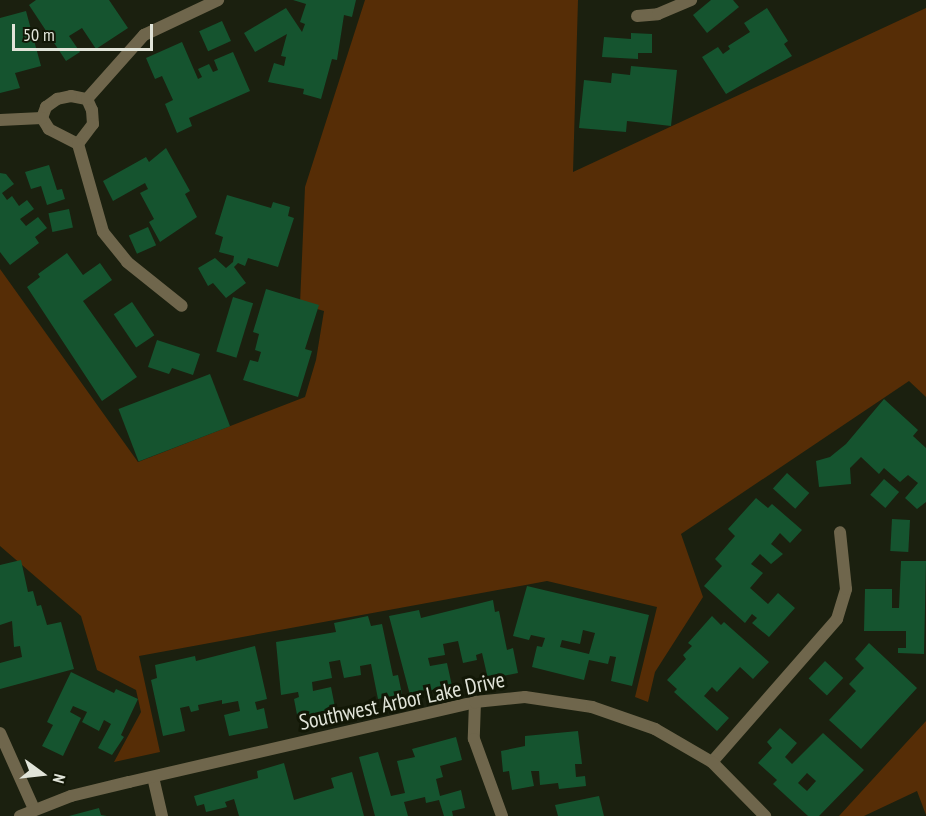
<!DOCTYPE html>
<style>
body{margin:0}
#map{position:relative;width:926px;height:816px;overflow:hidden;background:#1b200f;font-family:"PT Sans Narrow",sans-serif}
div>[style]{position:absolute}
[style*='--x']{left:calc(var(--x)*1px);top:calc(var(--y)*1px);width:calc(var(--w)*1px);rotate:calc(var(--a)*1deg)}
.green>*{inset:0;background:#562d06}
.building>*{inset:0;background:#15542f;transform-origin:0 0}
.minor>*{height:12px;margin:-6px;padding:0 6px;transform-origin:6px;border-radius:6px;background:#6f664c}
span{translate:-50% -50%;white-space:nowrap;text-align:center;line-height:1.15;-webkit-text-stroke:6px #121706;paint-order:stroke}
.street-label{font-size:22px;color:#e1e4d9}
.north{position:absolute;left:12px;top:744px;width:60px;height:60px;-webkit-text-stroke:4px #121706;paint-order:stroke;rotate:105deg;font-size:16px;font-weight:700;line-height:24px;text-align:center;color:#e1e4d9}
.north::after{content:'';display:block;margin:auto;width:21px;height:27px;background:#e1e4d9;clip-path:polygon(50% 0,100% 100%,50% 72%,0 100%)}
.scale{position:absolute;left:12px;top:24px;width:141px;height:27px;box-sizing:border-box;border:3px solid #e1e4d9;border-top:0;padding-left:8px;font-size:18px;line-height:21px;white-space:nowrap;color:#e1e4d9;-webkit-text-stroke:4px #121706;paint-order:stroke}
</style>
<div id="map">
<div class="green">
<div style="clip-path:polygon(365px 0,578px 0,573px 172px,926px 8px,926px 397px,909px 381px,681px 534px,703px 597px,655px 672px,648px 702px,635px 697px,657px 607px,547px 581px,139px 656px,160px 752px,114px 762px,141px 712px,136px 690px,97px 670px,81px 616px,0 546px,0 269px,138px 462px,305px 397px,316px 360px,324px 311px,300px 304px,305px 187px)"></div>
<div style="clip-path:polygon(926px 721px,926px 815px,917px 791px,864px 816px,839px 816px)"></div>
</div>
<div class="building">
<div style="clip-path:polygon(36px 0,109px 0,128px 28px,96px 49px,82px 28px,69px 36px,80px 52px,66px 61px,29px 5px)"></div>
<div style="clip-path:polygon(293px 0,356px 0,352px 17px,344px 15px,337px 60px,332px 59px,321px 99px,303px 94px,304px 89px,268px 82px,274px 63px,284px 66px,286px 57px,281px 56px,287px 34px,255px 52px,244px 33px,286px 8px,302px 32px,305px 24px,300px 22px,306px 4px)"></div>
<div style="clip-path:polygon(711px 0,733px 0,739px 7px,707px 33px,693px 15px)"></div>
<div style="clip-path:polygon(767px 8px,788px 41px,784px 44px,792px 56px,726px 94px,702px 57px,718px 47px,723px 54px,730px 49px,728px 46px,750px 32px,744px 23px)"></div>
<div style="clip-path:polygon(26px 11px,41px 66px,15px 73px,20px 88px,0 93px,0 18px)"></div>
<div style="left:222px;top:21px;width:22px;height:25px;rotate:66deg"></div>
<div style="clip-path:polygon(631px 33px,652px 34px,652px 53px,638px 53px,638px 59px,602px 57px,604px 37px,631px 39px)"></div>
<div style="clip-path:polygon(182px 42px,198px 79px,202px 77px,198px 69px,209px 64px,213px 72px,218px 70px,214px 60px,233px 52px,250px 91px,189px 118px,192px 126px,177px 133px,165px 104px,173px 100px,162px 76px,155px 79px,146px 58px)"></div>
<div style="clip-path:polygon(631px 66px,677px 70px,671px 126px,627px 121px,626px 132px,579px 128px,584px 80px,611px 83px,612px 73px,630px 75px)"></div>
<div style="clip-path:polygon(166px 148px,190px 191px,185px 194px,197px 217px,160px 242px,149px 222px,154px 219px,140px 193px,148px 189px,145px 183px,113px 201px,103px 181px,146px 157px,149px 162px)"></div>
<div style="clip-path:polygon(49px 165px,57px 190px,62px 189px,65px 199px,47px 205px,41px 186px,31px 189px,25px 172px)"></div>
<div style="clip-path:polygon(0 173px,6px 174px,14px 184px,2px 193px,7px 200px,12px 196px,19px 206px,27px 200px,34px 209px,20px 219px,26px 226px,38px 217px,47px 228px,35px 237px,39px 243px,10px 265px,0 252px)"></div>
<div style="clip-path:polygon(227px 195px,271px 208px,273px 202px,290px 207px,288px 216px,294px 218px,278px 267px,248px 258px,245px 266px,238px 263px,234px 267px,246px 283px,226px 298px,213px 283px,208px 286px,198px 268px,215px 258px,226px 268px,233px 262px,234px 256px,219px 252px,223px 237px,215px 234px)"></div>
<div style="left:69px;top:209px;width:19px;height:21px;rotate:78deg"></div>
<div style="left:148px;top:227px;width:20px;height:21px;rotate:66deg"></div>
<div style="clip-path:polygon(67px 253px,83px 275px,100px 263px,112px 280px,83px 301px,137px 377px,102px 401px,27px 287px,40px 277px,38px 274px)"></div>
<div style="clip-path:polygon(266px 289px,319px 305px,305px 349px,312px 351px,298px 397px,243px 380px,250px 360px,258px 362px,261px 352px,255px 350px,259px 334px,253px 332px)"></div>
<div style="left:233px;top:297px;width:21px;height:57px;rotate:17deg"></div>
<div style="left:132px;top:302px;width:40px;height:22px;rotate:56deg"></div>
<div style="clip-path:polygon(157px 340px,200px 354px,193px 375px,172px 368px,169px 374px,148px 367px)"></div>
<div style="left:210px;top:374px;width:56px;height:98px;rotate:69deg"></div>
<div style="clip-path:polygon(884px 399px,918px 430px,913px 436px,926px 448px,926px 502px,917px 509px,905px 498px,918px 483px,908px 475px,900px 482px,884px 468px,879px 474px,861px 457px,850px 468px,851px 484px,819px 487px,816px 461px,830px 457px,846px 444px)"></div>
<div style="left:787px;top:473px;width:30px;height:21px;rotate:42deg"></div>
<div style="left:884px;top:479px;width:20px;height:21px;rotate:41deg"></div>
<div style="clip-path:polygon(756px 498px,768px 508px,772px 504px,802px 530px,790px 543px,780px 533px,771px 544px,783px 554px,771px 564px,760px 554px,751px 564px,763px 573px,750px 588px,768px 604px,778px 593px,795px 608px,769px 637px,752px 623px,757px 618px,752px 614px,745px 623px,704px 586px,722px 566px,715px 559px,735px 536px,728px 529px)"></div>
<div style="left:892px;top:519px;width:18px;height:32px;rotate:3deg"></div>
<div style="clip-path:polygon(21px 560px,28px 592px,33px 591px,37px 606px,41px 605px,47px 625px,61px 622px,74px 669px,0 689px,0 663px,22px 657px,20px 646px,14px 647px,12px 621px,0 625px,0 565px)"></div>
<div style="clip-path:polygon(901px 561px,926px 561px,924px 654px,898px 653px,898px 648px,906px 648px,906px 631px,864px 631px,865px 589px,892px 589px,892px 608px,899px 608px)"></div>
<div style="clip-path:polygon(evenodd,527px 586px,649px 615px,632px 686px,611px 681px,616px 657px,610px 656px,608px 664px,589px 660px,584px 680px,532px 667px,537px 646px,542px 647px,545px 638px,531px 635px,529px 640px,513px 636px,527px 586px,583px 630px,595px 633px,589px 654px,560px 647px,562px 640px,580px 644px,583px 630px)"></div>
<div style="clip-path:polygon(493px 600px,495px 612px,499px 611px,507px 650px,513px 648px,518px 673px,488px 679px,482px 653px,476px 655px,477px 660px,463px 663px,458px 641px,443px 644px,445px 655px,428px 658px,430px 666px,447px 663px,452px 686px,410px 695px,389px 616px,419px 610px,421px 618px)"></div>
<div style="clip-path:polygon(368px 616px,371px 626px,382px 624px,393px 676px,398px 675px,402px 694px,378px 699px,371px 664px,360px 666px,361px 675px,344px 678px,340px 660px,329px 662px,332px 678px,312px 682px,313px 691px,331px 687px,336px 712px,298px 720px,294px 699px,299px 697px,298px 692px,281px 695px,276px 642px,336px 632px,334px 623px)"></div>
<div style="clip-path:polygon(712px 616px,721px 625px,724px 622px,769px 662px,753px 679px,740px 667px,717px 692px,712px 687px,704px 696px,729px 718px,717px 731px,674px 692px,677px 689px,667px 680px,686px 659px,683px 655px,692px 646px,688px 643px)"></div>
<div style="clip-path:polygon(869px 643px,917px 688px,861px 749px,829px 720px,856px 691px,849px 684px,864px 668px,855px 659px)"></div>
<div style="clip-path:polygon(255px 646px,267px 699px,255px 702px,257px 710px,264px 708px,268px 728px,229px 736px,224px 715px,240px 711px,238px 701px,222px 704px,222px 700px,198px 705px,199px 710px,191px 712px,189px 706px,180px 708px,185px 731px,163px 736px,151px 680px,157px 678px,155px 665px,195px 656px,196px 661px)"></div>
<div style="left:825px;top:661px;width:25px;height:24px;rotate:43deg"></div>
<div style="clip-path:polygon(71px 672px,114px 693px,116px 689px,138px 699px,121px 735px,124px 737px,112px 755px,98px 748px,111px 724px,104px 720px,99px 731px,82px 722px,87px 712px,73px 706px,70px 712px,81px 718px,63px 756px,42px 746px,53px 725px,47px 722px)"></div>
<div style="clip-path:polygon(evenodd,780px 728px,797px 743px,785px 757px,792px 764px,823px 733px,864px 770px,819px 816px,808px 816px,773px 784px,777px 780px,758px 763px,772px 748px,767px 742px,780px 728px,807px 773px,816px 781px,807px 791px,798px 783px,807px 773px)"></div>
<div style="clip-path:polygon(578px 731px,582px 764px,575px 764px,576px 777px,585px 776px,586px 786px,559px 789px,558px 783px,540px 785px,539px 771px,531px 771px,534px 786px,512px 790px,509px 771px,503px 772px,501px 751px,525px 746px,525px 736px)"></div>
<div style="clip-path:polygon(456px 737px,462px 760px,440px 766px,443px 777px,436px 779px,440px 796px,461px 790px,465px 808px,452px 811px,453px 816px,444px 816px,439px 800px,426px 803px,425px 797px,404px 802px,408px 816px,375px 816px,359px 757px,378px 752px,391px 796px,405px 793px,397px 761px,415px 757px,412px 749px)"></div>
<div style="clip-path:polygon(284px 763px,294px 800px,334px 788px,331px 778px,352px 772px,364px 816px,239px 816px,234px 799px,225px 802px,227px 807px,206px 812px,204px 804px,197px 806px,194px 796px,258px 778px,257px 771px)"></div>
<div style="clip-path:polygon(599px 796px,604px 816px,558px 816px,555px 805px)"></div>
<div style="clip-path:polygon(99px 808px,101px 815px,107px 816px,69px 816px)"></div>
</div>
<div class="minor">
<div style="--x:637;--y:16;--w:21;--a:-5"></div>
<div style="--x:658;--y:14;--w:36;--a:-23"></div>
<div style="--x:71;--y:96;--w:16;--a:11"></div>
<div style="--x:87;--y:99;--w:12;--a:66"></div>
<div style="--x:92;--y:110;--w:14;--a:86"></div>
<div style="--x:93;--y:124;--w:25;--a:127"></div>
<div style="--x:78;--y:144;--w:33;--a:-153"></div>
<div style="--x:49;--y:129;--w:13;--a:-122"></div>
<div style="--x:42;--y:118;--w:12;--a:-70"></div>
<div style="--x:46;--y:107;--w:14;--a:-36"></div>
<div style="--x:57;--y:99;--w:14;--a:-12"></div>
<div style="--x:87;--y:99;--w:86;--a:-48.3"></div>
<div style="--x:144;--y:35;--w:82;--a:-25.3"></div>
<div style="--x:0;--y:120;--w:42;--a:-2.7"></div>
<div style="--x:78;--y:144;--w:91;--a:74.1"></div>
<div style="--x:103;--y:232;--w:38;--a:51"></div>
<div style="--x:127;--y:262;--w:70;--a:38.7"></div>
<div style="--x:475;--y:702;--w:37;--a:92"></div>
<div style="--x:474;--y:739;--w:82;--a:70"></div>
<div style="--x:0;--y:733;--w:83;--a:65.9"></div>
<div style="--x:712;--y:762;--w:190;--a:-48.8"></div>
<div style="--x:837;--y:619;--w:31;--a:-73"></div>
<div style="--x:846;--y:589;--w:57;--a:-96"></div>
<div style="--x:153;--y:777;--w:40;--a:77"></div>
<div style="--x:20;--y:816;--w:55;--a:-21.4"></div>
<div style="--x:71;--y:796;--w:60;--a:-13.6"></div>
<div style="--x:129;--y:782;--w:355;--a:-13"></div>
<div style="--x:475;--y:702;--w:50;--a:-5.7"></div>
<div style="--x:525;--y:697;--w:68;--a:8.5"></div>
<div style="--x:592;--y:707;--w:67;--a:19.2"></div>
<div style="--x:655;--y:729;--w:66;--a:30.1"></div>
<div style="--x:712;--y:762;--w:76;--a:45.5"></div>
</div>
<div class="street-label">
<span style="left:402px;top:701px;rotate:-12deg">Southwest Arbor Lake Drive</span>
</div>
<div class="north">N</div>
<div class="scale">50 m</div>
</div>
